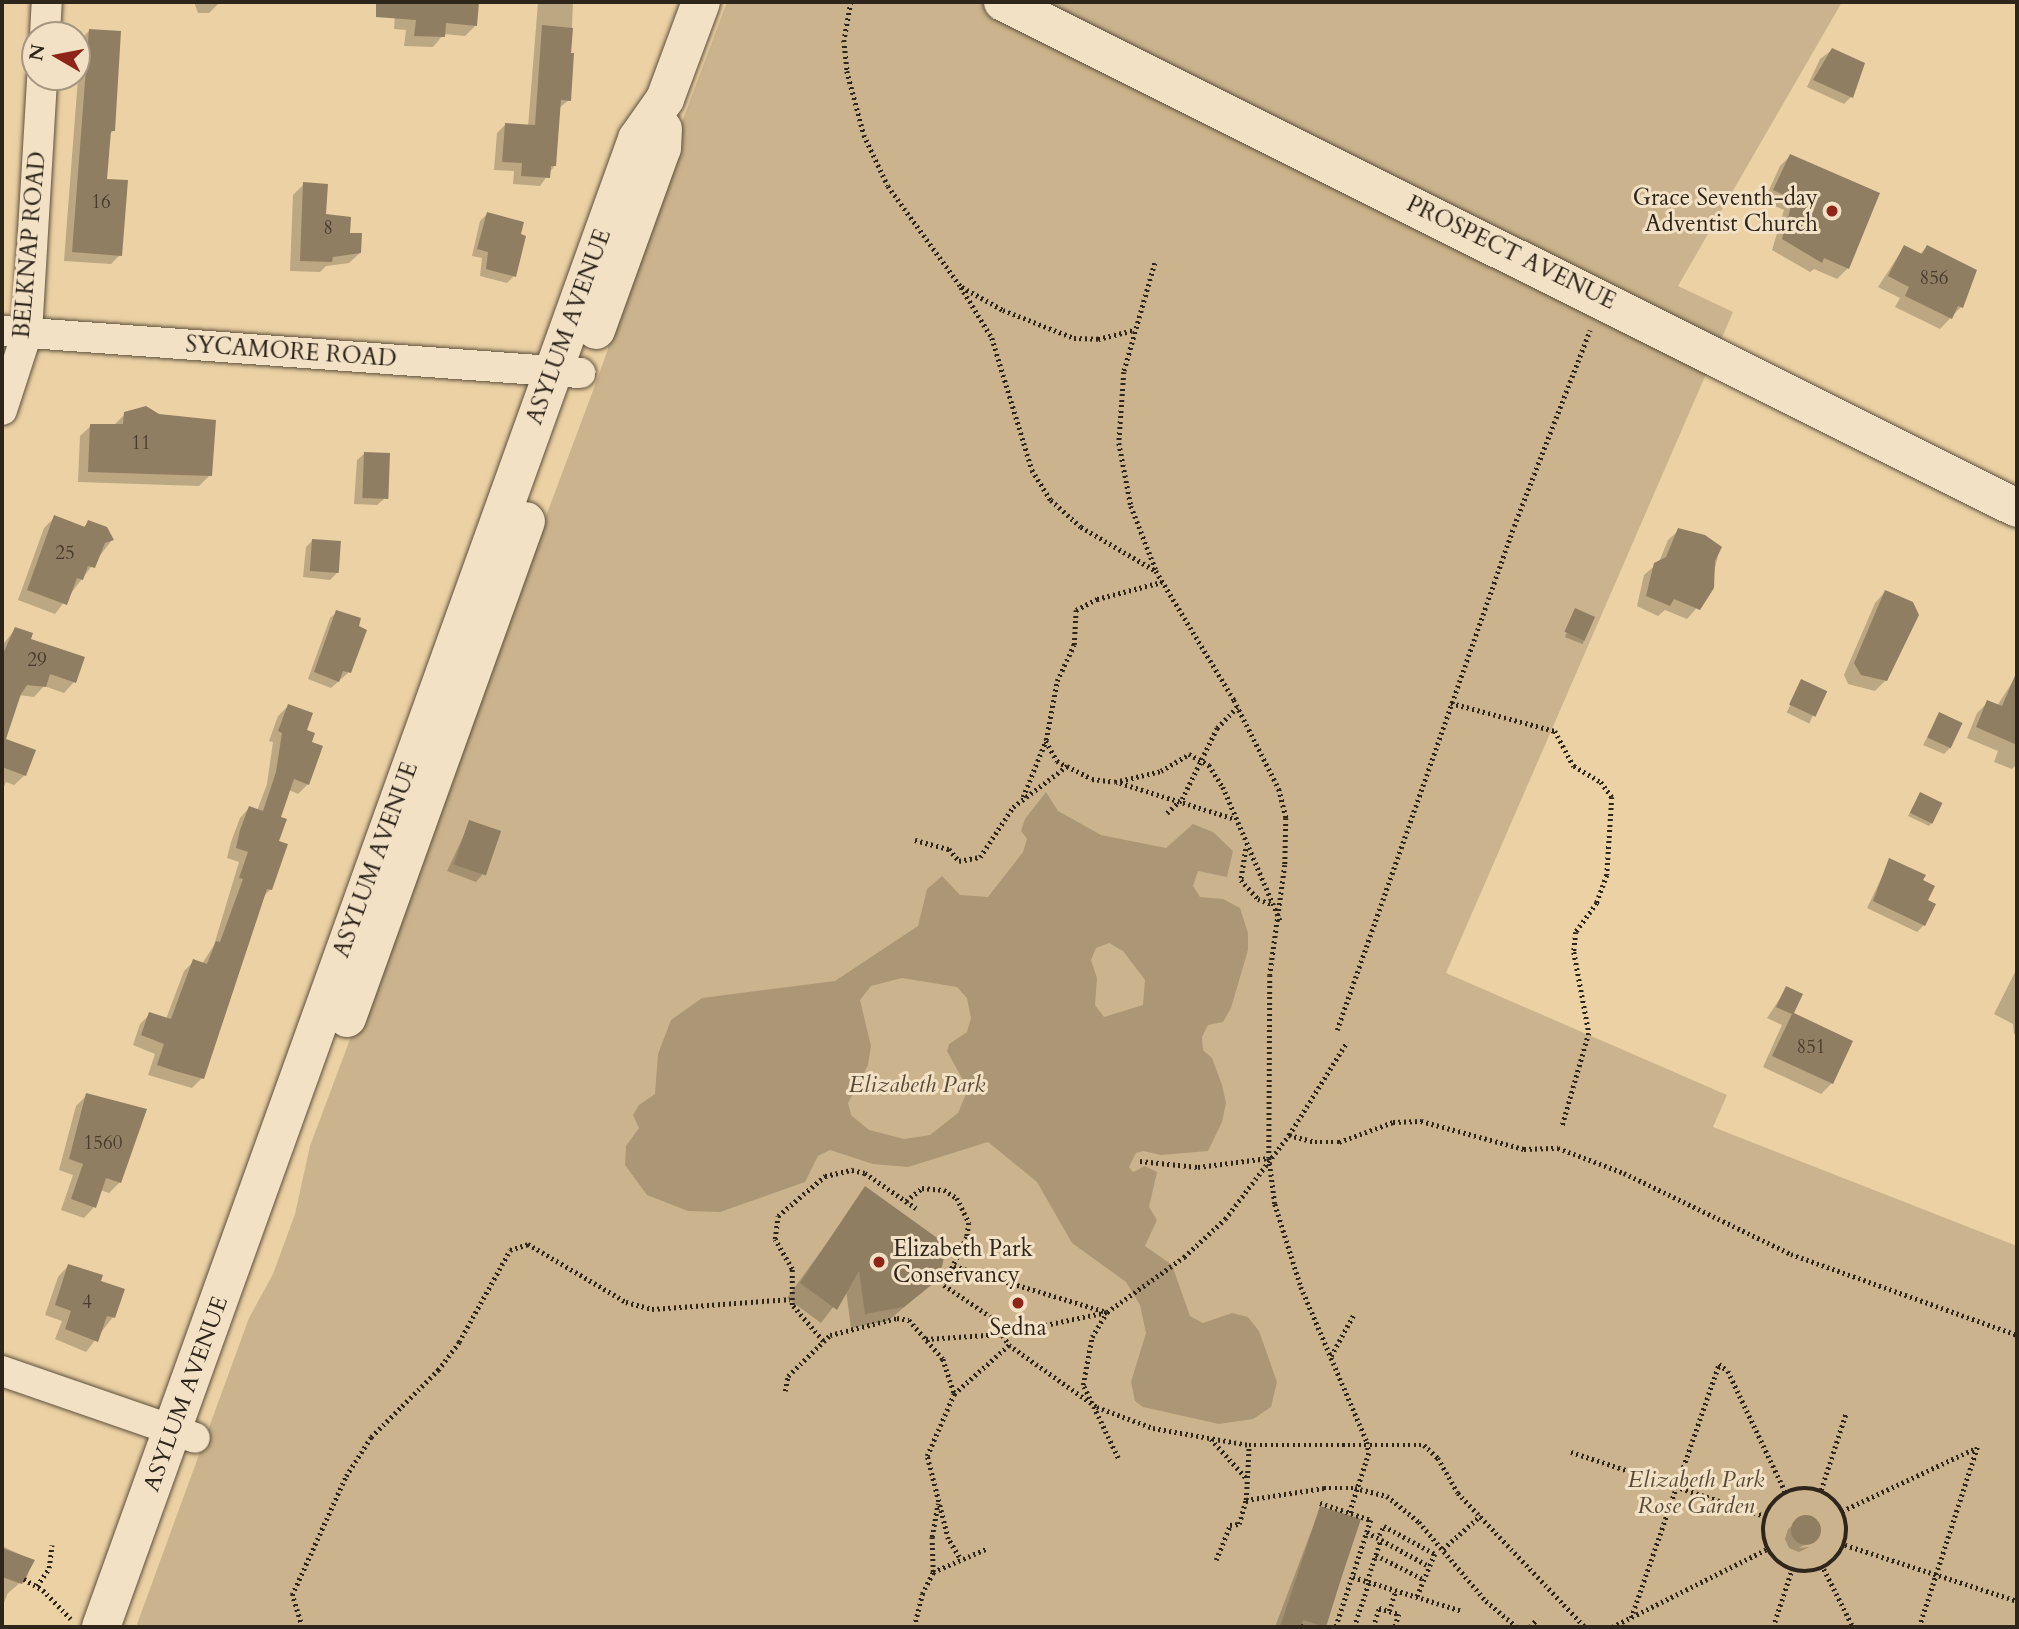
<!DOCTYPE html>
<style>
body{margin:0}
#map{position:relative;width:2019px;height:1629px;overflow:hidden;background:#ebd1a4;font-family:Cardo,serif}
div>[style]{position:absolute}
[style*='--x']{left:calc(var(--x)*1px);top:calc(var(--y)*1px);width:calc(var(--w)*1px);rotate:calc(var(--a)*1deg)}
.green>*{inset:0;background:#cbb48d}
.water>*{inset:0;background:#ab9775}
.shadow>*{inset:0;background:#0003;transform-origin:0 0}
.building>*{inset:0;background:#907e62;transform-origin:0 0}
.round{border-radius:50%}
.path>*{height:4.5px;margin-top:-2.25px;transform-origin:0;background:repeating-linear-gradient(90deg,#2e251b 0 2px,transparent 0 5.5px)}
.path>.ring{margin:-2.25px;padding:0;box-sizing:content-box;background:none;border:4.5px solid #2e251b;border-radius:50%}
.roads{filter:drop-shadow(0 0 2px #5d503d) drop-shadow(0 0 2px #5d503d)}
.minor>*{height:30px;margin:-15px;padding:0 15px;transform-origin:15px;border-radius:15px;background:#f2e1c4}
.secondary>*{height:38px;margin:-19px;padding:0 19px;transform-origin:19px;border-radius:19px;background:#f2e1c4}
.dots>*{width:19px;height:19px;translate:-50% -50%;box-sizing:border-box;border:4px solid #f2e1c4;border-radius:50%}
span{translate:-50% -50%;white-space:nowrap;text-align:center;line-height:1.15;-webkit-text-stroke:6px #f2e1c4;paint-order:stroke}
.number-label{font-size:19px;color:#463b2d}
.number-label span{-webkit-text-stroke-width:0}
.poi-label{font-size:23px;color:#2e251b}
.right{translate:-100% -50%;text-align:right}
.left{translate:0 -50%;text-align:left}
.street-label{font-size:23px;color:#2e251b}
.park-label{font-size:23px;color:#554938;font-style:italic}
.frame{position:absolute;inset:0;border:4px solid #2e251b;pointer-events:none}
.north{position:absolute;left:21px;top:21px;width:70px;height:70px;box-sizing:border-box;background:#f2e1c4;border:2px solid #a49680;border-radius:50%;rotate:280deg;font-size:19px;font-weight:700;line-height:28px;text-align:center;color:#2e251b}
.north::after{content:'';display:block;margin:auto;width:24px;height:32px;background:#8f2418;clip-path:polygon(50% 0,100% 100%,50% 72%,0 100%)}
</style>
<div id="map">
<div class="green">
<div style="clip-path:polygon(727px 2px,1842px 2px,1678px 286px,1733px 312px,1446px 973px,1727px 1095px,1713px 1127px,2017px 1246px,2017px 1627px,136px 1627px,249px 1318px,273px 1274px,295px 1214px,310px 1146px,597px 380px,608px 349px,610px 314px)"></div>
</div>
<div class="water">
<div style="clip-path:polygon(evenodd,1046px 792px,1058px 811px,1101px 835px,1166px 848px,1193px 824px,1213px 832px,1233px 851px,1227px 877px,1198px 871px,1193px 886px,1200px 897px,1223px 899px,1240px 908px,1248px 933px,1248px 950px,1231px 1008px,1223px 1022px,1208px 1025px,1202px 1037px,1203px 1050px,1212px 1058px,1222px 1085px,1226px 1103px,1222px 1122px,1208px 1151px,1161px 1155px,1143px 1151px,1136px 1153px,1129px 1167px,1133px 1172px,1145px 1166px,1157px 1172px,1149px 1207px,1157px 1220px,1145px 1246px,1172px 1265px,1190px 1316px,1203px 1323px,1232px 1313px,1248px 1317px,1259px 1331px,1277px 1382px,1271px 1407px,1253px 1419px,1219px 1424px,1143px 1407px,1135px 1401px,1131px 1382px,1146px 1333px,1140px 1305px,1126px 1282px,1072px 1243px,1037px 1182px,988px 1142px,908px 1167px,873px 1164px,830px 1150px,818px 1156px,805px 1182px,720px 1212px,688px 1211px,647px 1195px,625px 1165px,626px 1146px,639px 1128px,633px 1115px,639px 1105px,655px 1094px,658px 1054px,671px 1020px,702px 998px,835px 981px,918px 926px,927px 889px,942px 876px,960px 895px,988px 897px,1023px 852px,1027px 839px,1021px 831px,1025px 819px,1046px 792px,1109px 943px,1123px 951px,1145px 980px,1143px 1005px,1104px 1017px,1095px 1005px,1097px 978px,1091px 960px,1096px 948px,1109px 943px,1046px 792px,902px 978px,957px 987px,967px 998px,971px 1018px,967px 1032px,949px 1044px,947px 1051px,965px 1084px,966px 1094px,958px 1113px,930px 1135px,904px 1139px,869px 1130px,851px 1115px,848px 1103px,868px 1065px,871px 1046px,860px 1000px,871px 986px,902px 978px)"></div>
</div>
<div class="shadow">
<div style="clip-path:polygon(184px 2px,220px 2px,209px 13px,198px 13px,194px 2px)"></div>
<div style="clip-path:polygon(396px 2px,477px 2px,476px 25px,465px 36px,444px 34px,433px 47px,404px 46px,406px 30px,394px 29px)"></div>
<div style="clip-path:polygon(538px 2px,573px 2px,569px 100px,559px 108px,555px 165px,540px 186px,513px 184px,514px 171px,494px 170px,497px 133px,505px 125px,528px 127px)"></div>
<div style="clip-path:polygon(90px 30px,114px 130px,108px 136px,105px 180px,120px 255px,111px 264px,64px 261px,81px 39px)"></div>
<div style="clip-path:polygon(1832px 50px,1851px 97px,1844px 104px,1807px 87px,1820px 59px)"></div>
<div style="clip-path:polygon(1790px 156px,1848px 268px,1837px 279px,1814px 269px,1810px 272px,1772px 250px,1784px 210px,1764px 201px,1780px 166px)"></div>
<div style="clip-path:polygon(304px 184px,324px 216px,348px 234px,360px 253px,349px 263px,326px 266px,320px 272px,290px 271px,293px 195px)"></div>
<div style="clip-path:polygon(487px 214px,514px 276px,507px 283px,480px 276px,482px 258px,472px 256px,480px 221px)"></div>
<div style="clip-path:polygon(1904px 247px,1919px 255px,1927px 247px,1961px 307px,1940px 329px,1895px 307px,1900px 298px,1878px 287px)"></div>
<div style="clip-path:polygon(125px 414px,210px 475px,199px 486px,78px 482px,80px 436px,91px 426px,113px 426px)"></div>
<div style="clip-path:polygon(364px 454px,384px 499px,377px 505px,354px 504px,357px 460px)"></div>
<div style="clip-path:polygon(55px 517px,83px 528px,88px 522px,112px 540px,55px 614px,18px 600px,44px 528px)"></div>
<div style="clip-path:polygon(1679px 530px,1720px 547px,1709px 594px,1687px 619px,1665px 610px,1658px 616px,1637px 606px,1644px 575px,1659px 562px,1668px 540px)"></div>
<div style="clip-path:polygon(313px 540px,337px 573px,330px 580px,303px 577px,306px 547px)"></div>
<div style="clip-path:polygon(1885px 592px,1886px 680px,1875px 691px,1848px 684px,1844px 675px,1875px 603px)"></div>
<div style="left:1575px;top:611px;width:19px;height:28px;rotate:21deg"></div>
<div style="clip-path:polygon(337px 612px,349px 672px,331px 688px,308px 679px,330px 618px)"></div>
<div style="clip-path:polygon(15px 629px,74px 682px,64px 693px,44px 686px,34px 697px,19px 695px,4px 740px,25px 775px,14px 785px,6px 782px,2px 791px,2px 646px)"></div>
<div style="clip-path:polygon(2017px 675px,2017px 764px,2012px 769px,1994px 762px,1998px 751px,1967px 738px,1977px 713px,1988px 702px,1997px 706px)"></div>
<div style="left:1802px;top:681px;width:25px;height:35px;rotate:26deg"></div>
<div style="clip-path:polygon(288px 706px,304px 731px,308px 784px,298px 794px,289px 790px,279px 818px,271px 889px,263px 897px,202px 1078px,192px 1088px,148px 1075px,155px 1054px,133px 1045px,140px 1024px,150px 1014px,166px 1019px,184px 971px,194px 961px,202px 964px,214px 945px,239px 862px,227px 858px,231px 842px,240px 818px,249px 808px,257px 811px,267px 784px,273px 742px,269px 741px,278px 716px)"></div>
<div style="clip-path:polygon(1940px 714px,1951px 747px,1944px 754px,1923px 745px)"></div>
<div style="clip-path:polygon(1920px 794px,1932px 823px,1929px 826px,1908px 816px)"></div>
<div style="clip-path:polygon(470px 822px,482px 875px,476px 882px,447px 871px)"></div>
<div style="clip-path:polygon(1890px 860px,1921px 881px,1924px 925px,1917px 932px,1867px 908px)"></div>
<div style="clip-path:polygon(2017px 968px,2017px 1033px,2014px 1034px,2013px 1024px,1994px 1014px)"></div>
<div style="clip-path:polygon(1786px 989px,1800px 995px,1792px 1014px,1851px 1042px,1832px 1083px,1821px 1094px,1763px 1067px,1782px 1025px,1767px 1018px)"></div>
<div style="clip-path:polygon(87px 1095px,120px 1182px,109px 1193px,100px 1190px,94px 1207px,84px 1218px,61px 1210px,73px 1175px,59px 1170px,76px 1106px)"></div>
<div style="clip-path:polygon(866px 1189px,938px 1278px,888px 1321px,851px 1328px,846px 1290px,821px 1323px,787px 1298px)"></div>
<div style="clip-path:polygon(68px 1266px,99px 1282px,113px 1317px,86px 1352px,55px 1339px,62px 1321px,45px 1315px,58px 1277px)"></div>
<div style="clip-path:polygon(1320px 1508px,1359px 1520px,1324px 1627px,1275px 1627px)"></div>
<div style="clip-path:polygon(1804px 1516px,1815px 1520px,1819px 1529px,1816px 1540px,1798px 1548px,1809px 1547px,1799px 1552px,1789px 1548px,1785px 1539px,1788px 1529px)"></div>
<div style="clip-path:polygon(2px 1546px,32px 1560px,27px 1577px,8px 1593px,2px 1607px)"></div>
</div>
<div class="building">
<div style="clip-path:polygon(376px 2px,479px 2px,477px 26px,446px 23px,445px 37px,414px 36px,416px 20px,376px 17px)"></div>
<div style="clip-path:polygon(542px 25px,573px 28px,571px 53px,574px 53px,571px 101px,561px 100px,556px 166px,551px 166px,550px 178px,521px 176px,522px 163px,502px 162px,505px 123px,535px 125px)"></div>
<div style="clip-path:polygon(89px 29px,121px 31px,115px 131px,111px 131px,107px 179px,128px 180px,122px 256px,72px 252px)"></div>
<div style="clip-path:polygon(1832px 48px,1865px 63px,1853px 98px,1813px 80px)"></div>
<div style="clip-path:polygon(1790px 154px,1880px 193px,1849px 269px,1824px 258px,1822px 263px,1782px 239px,1793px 199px,1773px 190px)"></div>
<div style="clip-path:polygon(303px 182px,328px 184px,326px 214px,351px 217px,350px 233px,362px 233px,361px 253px,333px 257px,332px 262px,300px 261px)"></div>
<div style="clip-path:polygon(487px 212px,524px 222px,521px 234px,526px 236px,516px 277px,486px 269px,488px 252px,477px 249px)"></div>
<div style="clip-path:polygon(1904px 245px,1922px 254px,1927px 245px,1977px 270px,1963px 308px,1958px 306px,1952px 319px,1905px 296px,1909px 287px,1888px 276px)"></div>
<div style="clip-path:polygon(146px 406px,159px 414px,216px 420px,212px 476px,88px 472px,90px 424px,123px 424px,124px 412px)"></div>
<div style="left:364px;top:452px;width:26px;height:46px;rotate:2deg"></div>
<div style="clip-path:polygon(54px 515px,85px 527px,88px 520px,107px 527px,114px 540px,105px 543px,95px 568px,88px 566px,83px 580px,77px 578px,67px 605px,27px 590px)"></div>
<div style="clip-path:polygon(1678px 528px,1705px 535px,1722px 547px,1715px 561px,1714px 588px,1700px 610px,1674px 599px,1670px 606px,1646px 596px,1654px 563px,1666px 557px)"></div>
<div style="left:312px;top:539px;width:29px;height:32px;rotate:4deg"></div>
<div style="clip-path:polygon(1885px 590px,1913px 602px,1919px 615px,1887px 681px,1861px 675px,1854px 663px)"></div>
<div style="left:1575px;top:608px;width:22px;height:26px;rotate:24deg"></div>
<div style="clip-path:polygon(336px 610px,361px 618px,359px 626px,367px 630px,351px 673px,343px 671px,339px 682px,314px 672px)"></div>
<div style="clip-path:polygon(15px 627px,33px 633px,31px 639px,85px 657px,76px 683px,50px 674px,46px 687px,27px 685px,21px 694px,6px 739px,36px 750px,26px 776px,2px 767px,2px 656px)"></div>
<div style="clip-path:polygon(2017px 671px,2017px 745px,1976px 727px,1987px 700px,2002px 706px)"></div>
<div style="left:1801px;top:679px;width:29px;height:28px;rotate:25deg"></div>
<div style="clip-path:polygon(288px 704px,313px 713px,307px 730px,315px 733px,312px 742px,323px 746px,309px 785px,294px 779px,281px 817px,287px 819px,279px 841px,288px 844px,272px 890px,267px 889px,204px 1079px,175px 1071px,157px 1065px,164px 1044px,141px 1035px,149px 1012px,171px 1019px,193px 959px,207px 964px,216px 941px,220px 942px,243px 879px,239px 878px,248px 852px,236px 848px,240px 830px,249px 806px,263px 811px,276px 772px,282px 733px,278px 731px)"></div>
<div style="left:1939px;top:712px;width:26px;height:28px;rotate:25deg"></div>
<div style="left:1920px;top:792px;width:25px;height:23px;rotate:26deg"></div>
<div style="left:469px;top:820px;width:34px;height:47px;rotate:19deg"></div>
<div style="clip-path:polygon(1889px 858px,1926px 875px,1923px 880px,1935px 886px,1928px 900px,1936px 904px,1925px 926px,1873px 901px)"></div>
<div style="clip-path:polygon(1786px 986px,1803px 994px,1794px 1013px,1853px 1041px,1833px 1084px,1772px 1056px,1792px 1014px,1776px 1007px)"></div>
<div style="clip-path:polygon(86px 1093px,147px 1109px,121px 1183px,106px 1178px,96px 1208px,71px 1199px,83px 1164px,69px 1159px)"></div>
<div style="clip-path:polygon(865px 1186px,947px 1245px,939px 1279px,904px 1307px,865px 1314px,859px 1271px,837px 1310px,800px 1283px)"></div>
<div style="clip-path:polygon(68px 1264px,103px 1275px,101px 1281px,125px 1289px,115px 1318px,107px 1316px,98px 1342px,65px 1329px,71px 1311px,55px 1305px)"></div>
<div style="clip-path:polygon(1320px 1506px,1361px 1519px,1342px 1576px,1326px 1627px,1303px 1620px,1301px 1627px,1280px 1627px)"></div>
<div class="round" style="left:1791px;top:1515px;width:30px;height:30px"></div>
<div style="clip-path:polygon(2px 1548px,35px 1560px,22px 1584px,2px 1577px)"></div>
</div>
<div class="path">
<div style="--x:851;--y:2;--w:39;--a:100"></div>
<div style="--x:844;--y:40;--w:31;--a:84"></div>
<div style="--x:847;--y:71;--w:66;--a:75.1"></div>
<div style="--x:864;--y:135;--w:56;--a:64.8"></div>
<div style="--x:888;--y:186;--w:125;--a:54.1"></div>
<div style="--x:961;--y:287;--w:60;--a:58.7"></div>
<div style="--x:992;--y:338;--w:138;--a:73.1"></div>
<div style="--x:1032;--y:470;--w:36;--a:58"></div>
<div style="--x:1051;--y:500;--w:40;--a:42"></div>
<div style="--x:1081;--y:527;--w:87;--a:30.4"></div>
<div style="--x:1156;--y:571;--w:151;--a:58.8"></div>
<div style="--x:1234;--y:700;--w:100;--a:63.2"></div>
<div style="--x:1279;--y:789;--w:30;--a:76"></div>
<div style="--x:1286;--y:818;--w:47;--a:91.2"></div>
<div style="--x:1285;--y:865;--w:111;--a:97.8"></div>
<div style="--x:1270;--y:975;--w:183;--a:90.3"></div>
<div style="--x:1269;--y:1158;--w:46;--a:82.6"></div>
<div style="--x:1275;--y:1204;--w:87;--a:72.6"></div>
<div style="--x:1301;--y:1287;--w:168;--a:66.9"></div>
<div style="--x:1367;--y:1442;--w:11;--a:80"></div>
<div style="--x:1369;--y:1453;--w:65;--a:107.9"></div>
<div style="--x:1155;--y:263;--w:113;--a:105.9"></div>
<div style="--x:1124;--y:372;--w:71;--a:94"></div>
<div style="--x:1119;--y:443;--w:64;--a:79.2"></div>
<div style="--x:1131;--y:506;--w:69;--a:68.7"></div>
<div style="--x:962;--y:287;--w:47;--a:29.3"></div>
<div style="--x:1003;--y:310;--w:76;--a:21.5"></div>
<div style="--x:1074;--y:338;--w:24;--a:2"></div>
<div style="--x:1098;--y:339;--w:36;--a:-14"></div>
<div style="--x:1451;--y:703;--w:108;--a:15.1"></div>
<div style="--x:1555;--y:731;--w:40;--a:62"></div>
<div style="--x:1574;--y:766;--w:31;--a:31"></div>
<div style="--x:1601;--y:782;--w:19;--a:54"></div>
<div style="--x:1612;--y:797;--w:78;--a:93.7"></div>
<div style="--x:1607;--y:875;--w:30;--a:110"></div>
<div style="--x:1597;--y:903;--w:36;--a:126"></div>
<div style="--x:1576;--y:932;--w:20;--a:96"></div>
<div style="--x:1574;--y:952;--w:82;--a:79.5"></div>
<div style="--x:1589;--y:1033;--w:98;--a:106"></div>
<div style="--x:1046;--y:741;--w:23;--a:61"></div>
<div style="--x:1057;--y:761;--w:10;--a:29"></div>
<div style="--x:1120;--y:783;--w:121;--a:17.4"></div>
<div style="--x:1023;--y:797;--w:61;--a:-68"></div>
<div style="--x:1046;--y:740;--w:60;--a:-79.4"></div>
<div style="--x:1057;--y:681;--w:40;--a:-65"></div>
<div style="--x:1074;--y:645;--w:35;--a:-87"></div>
<div style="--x:1076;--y:610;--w:24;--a:-28"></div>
<div style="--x:1097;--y:599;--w:67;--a:-14.7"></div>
<div style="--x:1167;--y:813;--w:21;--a:-43"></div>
<div style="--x:1182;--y:799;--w:79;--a:-63.8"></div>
<div style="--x:1217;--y:728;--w:29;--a:-46"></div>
<div style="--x:915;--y:840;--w:35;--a:15"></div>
<div style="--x:949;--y:849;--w:16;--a:50"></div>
<div style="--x:959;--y:861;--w:21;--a:-11"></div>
<div style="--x:980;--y:857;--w:60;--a:-56.6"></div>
<div style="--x:1013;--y:807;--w:68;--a:-37.2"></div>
<div style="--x:1067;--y:766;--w:28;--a:27"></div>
<div style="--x:1092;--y:779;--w:23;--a:7"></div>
<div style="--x:1115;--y:782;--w:47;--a:-13.4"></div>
<div style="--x:1161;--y:771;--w:33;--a:-31"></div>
<div style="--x:1189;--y:754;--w:23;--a:29"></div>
<div style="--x:1209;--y:765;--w:26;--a:58"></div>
<div style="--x:1223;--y:787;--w:145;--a:66.8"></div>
<div style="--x:1246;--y:849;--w:31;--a:99"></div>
<div style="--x:1241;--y:880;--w:25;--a:48"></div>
<div style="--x:1258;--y:899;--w:15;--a:20"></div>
<div style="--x:1337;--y:1030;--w:534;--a:-70.65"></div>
<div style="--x:1514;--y:526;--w:210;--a:-68.8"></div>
<div style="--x:1289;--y:1135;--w:27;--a:15"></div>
<div style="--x:1315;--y:1142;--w:24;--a:0"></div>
<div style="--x:1339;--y:1142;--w:58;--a:-20.3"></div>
<div style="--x:1393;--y:1122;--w:28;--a:-2"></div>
<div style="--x:1421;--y:1121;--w:107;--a:15.2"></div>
<div style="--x:1524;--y:1149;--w:34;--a:-2"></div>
<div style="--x:1558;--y:1148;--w:71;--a:20.7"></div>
<div style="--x:1624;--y:1173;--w:186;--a:25.9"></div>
<div style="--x:1791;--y:1254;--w:240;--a:19.7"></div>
<div style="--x:1140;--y:1161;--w:58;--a:5.9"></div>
<div style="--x:1198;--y:1167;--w:71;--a:-7.3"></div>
<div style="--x:906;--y:1201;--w:21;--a:-39"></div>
<div style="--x:922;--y:1188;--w:22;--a:5"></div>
<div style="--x:944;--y:1190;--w:15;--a:32"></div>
<div style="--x:957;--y:1198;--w:28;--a:64"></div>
<div style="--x:969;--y:1223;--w:14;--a:98"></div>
<div style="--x:967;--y:1237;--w:53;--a:115.6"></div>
<div style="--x:944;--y:1285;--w:57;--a:34.2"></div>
<div style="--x:991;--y:1317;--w:33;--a:57"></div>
<div style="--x:1009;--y:1345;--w:108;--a:35.2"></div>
<div style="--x:1097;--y:1407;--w:60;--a:20.6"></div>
<div style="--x:1153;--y:1428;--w:97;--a:10"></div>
<div style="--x:1249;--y:1445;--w:175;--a:0"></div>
<div style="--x:1424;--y:1445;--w:19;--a:43"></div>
<div style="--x:1438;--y:1458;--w:40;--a:60.3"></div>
<div style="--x:1458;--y:1493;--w:185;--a:46.5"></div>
<div style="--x:954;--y:1266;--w:159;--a:16.8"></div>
<div style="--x:926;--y:1339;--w:76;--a:-3.8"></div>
<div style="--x:1002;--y:1334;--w:107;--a:-11.8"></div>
<div style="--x:823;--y:1341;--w:48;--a:-130.7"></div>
<div style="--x:792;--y:1305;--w:36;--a:-90"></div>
<div style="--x:792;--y:1269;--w:34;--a:-120"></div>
<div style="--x:775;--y:1239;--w:23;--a:-83"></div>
<div style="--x:778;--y:1216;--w:62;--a:-40.4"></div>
<div style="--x:825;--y:1176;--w:28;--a:-13"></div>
<div style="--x:852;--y:1170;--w:13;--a:13"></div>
<div style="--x:865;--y:1173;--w:62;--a:34.5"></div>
<div style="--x:1331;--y:1356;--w:48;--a:-61.3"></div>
<div style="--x:785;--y:1391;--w:15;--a:-79"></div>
<div style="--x:788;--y:1376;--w:59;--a:-44.3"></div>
<div style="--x:830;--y:1335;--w:69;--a:-14.2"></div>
<div style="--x:897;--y:1318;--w:12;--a:9"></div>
<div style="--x:909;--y:1320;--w:52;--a:48.9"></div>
<div style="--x:943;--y:1359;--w:36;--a:72"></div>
<div style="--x:1211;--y:1439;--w:54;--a:48"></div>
<div style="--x:1571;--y:1452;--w:203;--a:18.3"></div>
<div style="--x:1118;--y:1458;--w:81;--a:-115.6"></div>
<div style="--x:1083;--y:1385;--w:49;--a:-79.4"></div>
<div style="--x:1092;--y:1337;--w:29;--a:-59"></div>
<div style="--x:1107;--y:1312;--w:95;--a:-35.5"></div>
<div style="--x:1184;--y:1257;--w:56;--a:-42.8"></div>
<div style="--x:1225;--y:1219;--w:106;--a:-52.7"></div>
<div style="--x:1289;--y:1135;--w:110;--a:-58.1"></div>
<div class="ring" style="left:1763px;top:1488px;width:79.5px;height:79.5px"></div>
<div style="--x:1821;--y:1490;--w:81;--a:-72"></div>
<div style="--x:1246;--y:1500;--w:79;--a:-8.7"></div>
<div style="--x:1324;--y:1488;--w:31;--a:0"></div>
<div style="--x:1355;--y:1488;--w:33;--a:14"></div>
<div style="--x:1387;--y:1496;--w:41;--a:39.1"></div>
<div style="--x:1419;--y:1522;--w:104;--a:49.7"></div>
<div style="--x:1486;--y:1601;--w:40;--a:40"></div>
<div style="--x:1320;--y:1503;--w:54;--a:18.4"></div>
<div style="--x:1371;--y:1520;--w:113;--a:108.1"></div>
<div style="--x:1842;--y:1511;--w:148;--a:-25.2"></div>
<div style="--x:1367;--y:1532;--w:68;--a:28.8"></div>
<div style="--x:1379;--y:1535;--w:10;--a:-61"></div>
<div style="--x:1384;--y:1526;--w:58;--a:28.8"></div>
<div style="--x:1435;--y:1554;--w:47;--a:112.7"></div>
<div style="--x:1845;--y:1545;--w:181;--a:18"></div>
<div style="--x:1443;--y:1549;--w:50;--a:-41.7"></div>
<div style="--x:1376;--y:1555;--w:53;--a:27.1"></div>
<div style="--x:959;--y:1557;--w:21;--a:-121"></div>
<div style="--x:948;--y:1539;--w:86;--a:-104.2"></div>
<div style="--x:927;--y:1456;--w:68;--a:-66.5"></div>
<div style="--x:954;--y:1394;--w:74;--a:-41.7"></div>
<div style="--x:1216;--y:1560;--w:38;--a:-68"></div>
<div style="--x:1230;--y:1525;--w:9;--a:-6"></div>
<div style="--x:1239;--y:1524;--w:25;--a:-74"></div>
<div style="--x:1246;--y:1500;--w:55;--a:-86.9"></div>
<div style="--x:1824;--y:1569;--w:65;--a:63.4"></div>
<div style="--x:933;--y:1572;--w:35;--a:-92"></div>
<div style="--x:932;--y:1537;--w:34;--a:-80"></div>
<div style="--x:1353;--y:1577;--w:114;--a:17.3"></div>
<div style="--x:24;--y:1579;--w:22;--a:30"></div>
<div style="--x:43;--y:1590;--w:40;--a:46"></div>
<div style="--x:1367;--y:1581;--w:44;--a:-71.6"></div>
<div style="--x:37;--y:1586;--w:22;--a:-56"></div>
<div style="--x:49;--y:1568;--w:23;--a:-83"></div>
<div style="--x:1389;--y:1611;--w:22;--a:-72"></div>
<div style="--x:1631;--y:1618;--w:269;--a:-70.9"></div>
<div style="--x:1719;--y:1364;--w:11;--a:38"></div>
<div style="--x:1728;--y:1371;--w:135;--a:64.6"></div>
<div style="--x:1301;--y:1626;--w:4;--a:14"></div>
<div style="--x:302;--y:1627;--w:34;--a:-107"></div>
<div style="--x:292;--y:1595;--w:131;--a:-65.6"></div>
<div style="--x:346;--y:1476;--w:46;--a:-57.3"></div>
<div style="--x:371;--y:1437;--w:95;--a:-45"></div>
<div style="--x:438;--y:1370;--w:35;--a:-53"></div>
<div style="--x:459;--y:1342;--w:105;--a:-61"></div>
<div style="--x:510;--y:1250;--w:19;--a:-18"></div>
<div style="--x:528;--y:1244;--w:114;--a:30.6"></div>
<div style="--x:626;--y:1302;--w:27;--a:15"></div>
<div style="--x:652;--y:1309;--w:138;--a:-4.1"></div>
<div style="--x:914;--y:1627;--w:34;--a:-76"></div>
<div style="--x:922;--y:1594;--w:25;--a:-63"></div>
<div style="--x:933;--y:1572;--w:60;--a:-23.6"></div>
<div style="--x:1354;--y:1627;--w:47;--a:-71.6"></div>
<div style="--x:1373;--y:1627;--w:20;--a:-72"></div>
<div style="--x:1379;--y:1608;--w:21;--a:17"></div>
<div style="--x:1399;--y:1614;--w:14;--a:107"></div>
<div style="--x:1530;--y:1627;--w:11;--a:-49"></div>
<div style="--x:1612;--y:1627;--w:174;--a:-26.7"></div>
<div style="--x:1773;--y:1627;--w:61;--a:-71.9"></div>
<div style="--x:1919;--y:1627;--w:189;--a:-72.1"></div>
</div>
<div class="roads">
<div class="minor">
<div style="--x:45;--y:35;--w:33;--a:-87"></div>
<div style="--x:2;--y:331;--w:580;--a:4.16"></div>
<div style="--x:2;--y:410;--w:81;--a:-72"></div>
<div style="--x:27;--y:333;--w:256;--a:-86.6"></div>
<div style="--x:2;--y:1371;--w:204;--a:19.1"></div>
</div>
<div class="secondary">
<div style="--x:1003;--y:2;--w:1133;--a:26.52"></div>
<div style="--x:596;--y:330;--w:194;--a:-70.1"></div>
<div style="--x:662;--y:148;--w:19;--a:-87"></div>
<div style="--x:347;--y:1018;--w:528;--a:-70.19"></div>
<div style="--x:101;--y:1627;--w:1582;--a:-70.19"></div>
<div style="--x:637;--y:139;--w:49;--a:-55"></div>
<div style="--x:665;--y:99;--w:103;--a:-69.6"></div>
</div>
</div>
<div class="dots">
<div style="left:1832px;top:211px;background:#8f2418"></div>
<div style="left:879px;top:1262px;background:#8f2418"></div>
<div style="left:1018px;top:1303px;background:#8f2418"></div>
</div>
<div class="number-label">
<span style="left:101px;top:203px">16</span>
<span style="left:328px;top:229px">8</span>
<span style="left:1934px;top:279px">856</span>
<span style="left:141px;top:444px">11</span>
<span style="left:65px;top:554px">25</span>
<span style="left:37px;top:661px">29</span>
<span style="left:1811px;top:1048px">851</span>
<span style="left:103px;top:1144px">1560</span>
<span style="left:87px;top:1303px">4</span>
</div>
<div class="poi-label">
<span class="right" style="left:1818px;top:211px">Grace Seventh-day<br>Adventist Church</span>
<span class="left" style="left:893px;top:1262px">Elizabeth Park<br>Conservancy</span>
<span style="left:1018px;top:1328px">Sedna</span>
</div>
<div class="street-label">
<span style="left:30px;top:245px;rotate:-85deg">BELKNAP ROAD</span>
<span style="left:1511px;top:253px;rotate:26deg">PROSPECT AVENUE</span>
<span style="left:569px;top:327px;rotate:-70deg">ASYLUM AVENUE</span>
<span style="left:291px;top:352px;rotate:4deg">SYCAMORE ROAD</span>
<span style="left:376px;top:860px;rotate:-70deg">ASYLUM AVENUE</span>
<span style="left:186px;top:1394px;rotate:-70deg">ASYLUM AVENUE</span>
</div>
<div class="park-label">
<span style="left:917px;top:1085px">Elizabeth Park</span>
<span style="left:1696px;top:1493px">Elizabeth Park<br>Rose Garden</span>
</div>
<div class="frame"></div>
<div class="north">N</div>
</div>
